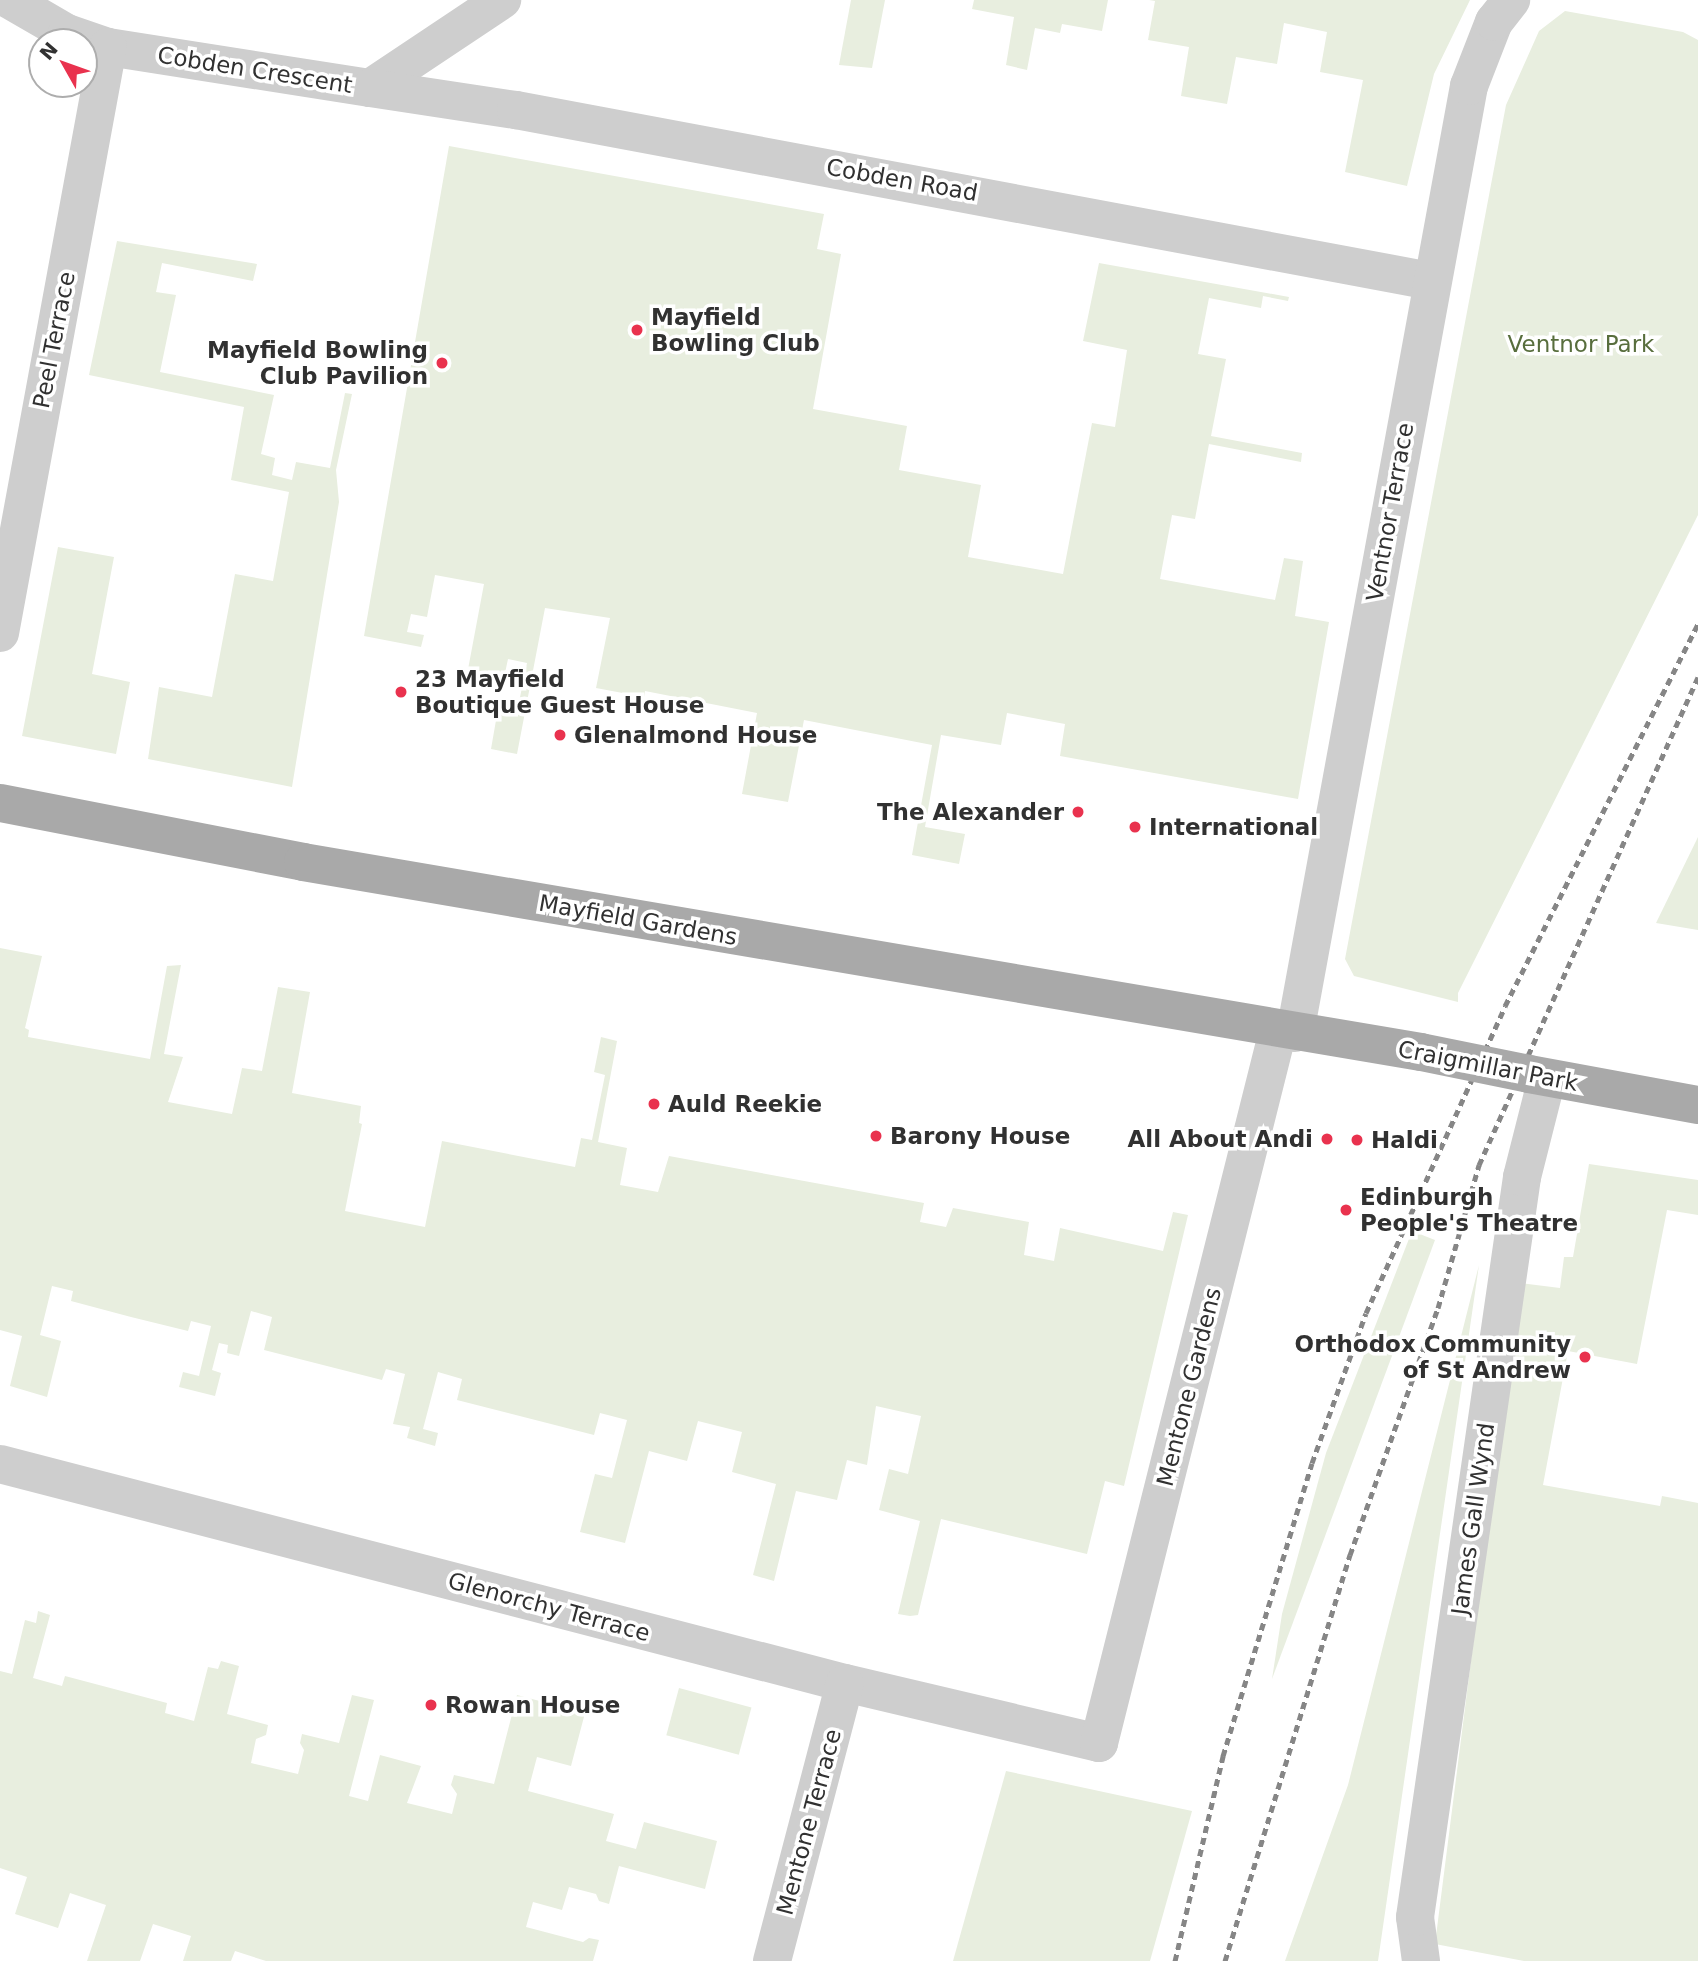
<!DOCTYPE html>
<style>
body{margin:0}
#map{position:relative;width:1698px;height:1961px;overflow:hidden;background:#fff;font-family:"DejaVu Sans",sans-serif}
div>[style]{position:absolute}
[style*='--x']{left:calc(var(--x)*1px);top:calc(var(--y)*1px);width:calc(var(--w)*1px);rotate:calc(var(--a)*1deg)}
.green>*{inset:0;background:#e8eedf;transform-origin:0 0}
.minor>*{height:38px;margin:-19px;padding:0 19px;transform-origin:19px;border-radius:19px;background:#cecece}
.primary>*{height:38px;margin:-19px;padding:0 19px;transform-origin:19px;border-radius:19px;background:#a9a9a9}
.rail>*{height:5px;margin-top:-2.5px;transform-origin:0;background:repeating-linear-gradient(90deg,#868686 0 7px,transparent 0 12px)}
.primary-bridge>*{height:38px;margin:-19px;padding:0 19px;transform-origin:19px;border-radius:19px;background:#a9a9a9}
.dots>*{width:19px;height:19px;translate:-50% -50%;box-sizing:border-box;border:4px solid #fff;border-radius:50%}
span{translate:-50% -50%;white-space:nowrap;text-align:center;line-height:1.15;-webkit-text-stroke:7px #fff;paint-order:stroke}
.street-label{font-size:23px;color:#313131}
.poi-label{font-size:23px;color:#313131;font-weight:700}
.left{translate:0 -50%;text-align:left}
.right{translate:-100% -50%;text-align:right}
.park-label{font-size:23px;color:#586e3d}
.north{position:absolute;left:28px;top:28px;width:70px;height:70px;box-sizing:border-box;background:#fff;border:2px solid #adadad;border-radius:50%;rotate:310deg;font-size:19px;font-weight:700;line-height:28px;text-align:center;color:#313131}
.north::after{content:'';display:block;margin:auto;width:24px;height:32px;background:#e9324e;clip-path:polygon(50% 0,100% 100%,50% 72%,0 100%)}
</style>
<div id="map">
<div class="green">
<div style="clip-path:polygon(851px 0,885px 0,872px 68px,839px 65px)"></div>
<div style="clip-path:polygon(974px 0,1108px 0,1102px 31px,1062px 24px,1060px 33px,1035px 28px,1027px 70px,1006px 65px,1014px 17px,972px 9px)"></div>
<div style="clip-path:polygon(1149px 0,1470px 0,1434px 74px,1407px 186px,1345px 172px,1363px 80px,1320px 72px,1327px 32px,1284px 23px,1277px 64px,1236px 57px,1227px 104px,1181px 96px,1189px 47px,1148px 40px,1155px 1px)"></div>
<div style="clip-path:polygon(1565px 11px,1683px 32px,1698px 40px,1698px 515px,1458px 993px,1458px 1002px,1354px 976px,1345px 959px,1506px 105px,1539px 31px)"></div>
<div style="clip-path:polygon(449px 146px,824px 214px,817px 249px,841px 254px,813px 409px,907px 426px,899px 470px,981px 485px,968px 557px,1063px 574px,1092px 423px,1115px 427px,1127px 350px,1083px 341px,1099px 263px,1289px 297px,1288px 301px,1263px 296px,1261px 308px,1209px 298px,1198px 354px,1226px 359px,1211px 436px,1302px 453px,1301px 462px,1209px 444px,1195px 519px,1172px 515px,1160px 579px,1275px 600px,1284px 558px,1303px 561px,1295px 616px,1329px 622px,1298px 799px,1060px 756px,1065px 724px,1007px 713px,1001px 745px,941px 735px,925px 827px,965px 834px,959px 864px,912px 855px,932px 745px,804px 720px,788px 802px,742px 794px,757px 713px,645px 691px,644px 697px,596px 688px,610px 618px,545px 608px,517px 754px,491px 749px,499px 703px,518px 707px,527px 663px,508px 659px,502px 687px,466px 680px,484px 584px,435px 575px,427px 617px,411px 614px,407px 632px,424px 635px,421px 647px,364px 636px)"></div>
<div style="clip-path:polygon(117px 241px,257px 264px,253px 281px,162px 263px,156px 292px,176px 295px,160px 372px,274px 395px,261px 454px,275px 458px,272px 475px,292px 480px,296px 462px,330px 468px,345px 393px,352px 394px,336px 470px,339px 502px,292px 787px,148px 759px,159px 687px,212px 697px,235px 574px,273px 581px,289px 492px,231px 480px,244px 407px,89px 375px)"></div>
<div style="clip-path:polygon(58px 547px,114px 557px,92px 674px,130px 682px,116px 754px,22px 736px)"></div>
<div style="clip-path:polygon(1698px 837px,1698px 930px,1656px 923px)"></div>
<div style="clip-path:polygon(0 948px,42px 956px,25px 1028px,29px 1030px,28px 1037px,150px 1059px,167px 966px,181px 965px,164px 1054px,183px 1057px,168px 1102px,232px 1114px,242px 1068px,262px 1071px,278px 987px,310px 992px,292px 1093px,361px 1106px,359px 1123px,362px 1124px,345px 1211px,425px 1227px,442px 1141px,575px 1167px,581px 1138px,592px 1140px,605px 1075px,594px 1072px,601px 1037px,617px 1041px,598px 1142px,627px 1148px,620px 1185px,658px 1192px,669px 1156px,924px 1203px,920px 1222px,946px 1227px,953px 1208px,1029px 1222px,1024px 1255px,1054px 1261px,1060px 1228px,1163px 1251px,1173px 1212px,1188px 1215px,1124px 1486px,1105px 1481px,1087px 1554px,941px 1519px,918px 1615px,910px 1616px,898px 1614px,920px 1521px,879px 1510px,889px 1469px,908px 1474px,921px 1416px,876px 1406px,867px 1465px,847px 1460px,837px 1500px,796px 1491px,774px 1581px,753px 1575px,776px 1484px,732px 1472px,742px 1432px,698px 1421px,687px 1461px,649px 1451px,625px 1543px,580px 1532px,595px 1474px,612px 1478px,627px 1420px,600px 1413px,594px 1435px,457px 1400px,462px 1379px,438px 1372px,423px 1429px,438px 1433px,435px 1446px,407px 1438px,410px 1427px,393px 1424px,405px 1374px,386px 1369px,382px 1380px,264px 1350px,272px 1317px,251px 1311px,239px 1356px,227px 1353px,228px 1345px,219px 1343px,212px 1370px,221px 1373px,215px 1396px,179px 1387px,183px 1372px,199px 1376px,211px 1326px,191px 1321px,188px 1331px,131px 1317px,71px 1301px,73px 1291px,52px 1286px,40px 1335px,61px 1341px,47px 1397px,10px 1386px,22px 1336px,0 1330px)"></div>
<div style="clip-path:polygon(1589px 1164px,1698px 1180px,1698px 1215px,1667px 1210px,1637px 1364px,1568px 1351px,1543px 1485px,1660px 1506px,1662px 1496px,1698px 1503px,1698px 1961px,1524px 1961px,1435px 1944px,1519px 1283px,1560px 1288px,1564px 1257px,1573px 1257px)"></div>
<div style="clip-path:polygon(1412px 1231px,1435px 1240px,1272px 1679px,1282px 1614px,1326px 1453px)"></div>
<div style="clip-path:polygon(1479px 1265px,1378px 1961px,1285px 1961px,1348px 1785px)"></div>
<div style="clip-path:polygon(38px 1611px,50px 1615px,33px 1678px,62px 1686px,65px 1676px,167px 1703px,165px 1713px,194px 1721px,208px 1667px,218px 1669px,221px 1661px,239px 1666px,227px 1714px,268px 1725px,266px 1735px,256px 1739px,251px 1763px,298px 1774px,304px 1750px,300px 1743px,302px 1734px,339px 1743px,352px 1695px,374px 1700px,349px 1796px,368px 1801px,380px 1755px,421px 1766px,407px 1803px,452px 1814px,457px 1794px,451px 1785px,454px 1775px,494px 1784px,517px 1695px,585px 1713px,571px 1766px,537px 1757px,528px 1791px,614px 1814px,606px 1841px,636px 1849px,644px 1822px,717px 1841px,705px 1889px,619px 1866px,609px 1904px,599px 1901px,596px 1894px,569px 1887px,562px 1910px,533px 1902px,526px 1927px,583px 1942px,589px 1938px,599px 1940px,593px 1961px,266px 1961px,235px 1951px,231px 1961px,183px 1961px,191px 1936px,153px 1924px,140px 1961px,87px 1961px,106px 1905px,70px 1893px,58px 1928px,15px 1914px,27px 1877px,0 1868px,0 1671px,12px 1674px,25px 1620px,36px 1623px)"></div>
<div style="left:679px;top:1688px;width:75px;height:49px;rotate:15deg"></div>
<div style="clip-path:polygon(1006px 1771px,1192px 1811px,1150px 1961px,953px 1961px)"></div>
</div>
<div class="minor">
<div style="--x:10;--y:0;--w:66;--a:30.1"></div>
<div style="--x:67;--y:33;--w:43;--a:18.9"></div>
<div style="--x:108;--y:47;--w:265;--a:8.9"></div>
<div style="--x:370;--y:88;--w:159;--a:-33.7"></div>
<div style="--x:370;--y:88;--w:148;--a:8.6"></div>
<div style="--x:516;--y:110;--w:931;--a:10.59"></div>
<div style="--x:0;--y:633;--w:596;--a:-79.56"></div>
<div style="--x:1295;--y:1033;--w:963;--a:-79.59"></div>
<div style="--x:1469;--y:86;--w:69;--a:-68.7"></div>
<div style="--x:1494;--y:22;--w:28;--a:-52"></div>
<div style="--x:0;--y:1464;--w:873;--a:14.53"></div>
<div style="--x:845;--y:1683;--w:261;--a:13.3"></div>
<div style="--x:1099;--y:1743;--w:734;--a:-75.89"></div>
<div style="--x:772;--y:1961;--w:287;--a:-75.3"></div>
<div style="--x:1421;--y:1961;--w:44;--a:-97.8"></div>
<div style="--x:1415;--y:1917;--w:748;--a:-81.77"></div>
<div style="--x:1522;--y:1177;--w:102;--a:-75.8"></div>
</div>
<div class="primary">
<div style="--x:0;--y:803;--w:309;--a:11"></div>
<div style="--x:303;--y:862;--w:1134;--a:9.65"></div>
<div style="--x:1529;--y:1074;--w:172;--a:10.4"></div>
</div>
<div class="rail">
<div style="--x:1175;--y:1961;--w:211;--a:-76.8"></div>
<div style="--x:1223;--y:1756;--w:306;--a:-73.1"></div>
<div style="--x:1312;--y:1463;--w:159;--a:-70.2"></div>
<div style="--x:1366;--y:1313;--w:337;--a:-65.6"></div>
<div style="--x:1505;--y:1006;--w:428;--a:-63.2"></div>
<div style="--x:1225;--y:1961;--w:425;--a:-72.9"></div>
<div style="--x:1350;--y:1555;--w:262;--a:-70.4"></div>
<div style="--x:1438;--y:1308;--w:149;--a:-74"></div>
<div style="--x:1479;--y:1165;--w:535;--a:-65.83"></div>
</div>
<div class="primary-bridge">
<div style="--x:1421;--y:1052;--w:110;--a:11.5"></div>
</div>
<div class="dots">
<div style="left:637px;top:330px;background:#e9324e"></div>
<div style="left:442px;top:363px;background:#e9324e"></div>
<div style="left:401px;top:692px;background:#e9324e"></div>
<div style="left:560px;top:735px;background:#e9324e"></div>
<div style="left:1078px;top:812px;background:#e9324e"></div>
<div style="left:1135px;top:827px;background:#e9324e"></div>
<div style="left:654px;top:1104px;background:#e9324e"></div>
<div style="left:876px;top:1136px;background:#e9324e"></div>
<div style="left:1327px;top:1139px;background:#e9324e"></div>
<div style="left:1357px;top:1140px;background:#e9324e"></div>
<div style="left:1346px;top:1210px;background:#e9324e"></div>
<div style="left:1585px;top:1357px;background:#e9324e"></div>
<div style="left:431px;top:1705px;background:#e9324e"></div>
</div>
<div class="street-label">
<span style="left:255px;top:70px;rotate:9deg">Cobden Crescent</span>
<span style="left:902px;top:180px;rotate:10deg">Cobden Road</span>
<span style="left:54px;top:340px;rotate:-79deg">Peel Terrace</span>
<span style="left:1390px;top:512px;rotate:-80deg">Ventnor Terrace</span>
<span style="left:638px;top:920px;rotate:10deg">Mayfield Gardens</span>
<span style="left:1488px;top:1066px;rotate:11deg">Craigmillar Park</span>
<span style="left:1189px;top:1387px;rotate:-76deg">Mentone Gardens</span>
<span style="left:1473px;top:1519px;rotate:-82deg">James Gall Wynd</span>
<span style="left:549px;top:1607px;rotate:15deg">Glenorchy Terrace</span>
<span style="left:809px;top:1822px;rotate:-75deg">Mentone Terrace</span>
</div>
<div class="poi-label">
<span class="left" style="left:651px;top:330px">Mayfield<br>Bowling Club</span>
<span class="right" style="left:428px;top:363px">Mayfield Bowling<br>Club Pavilion</span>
<span class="left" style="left:415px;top:692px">23 Mayfield<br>Boutique Guest House</span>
<span class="left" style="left:574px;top:735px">Glenalmond House</span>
<span class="right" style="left:1064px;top:812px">The Alexander</span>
<span class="left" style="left:1149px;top:827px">International</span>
<span class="left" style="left:668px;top:1104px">Auld Reekie</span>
<span class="left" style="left:890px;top:1136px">Barony House</span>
<span class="right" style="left:1313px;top:1139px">All About Andi</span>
<span class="left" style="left:1371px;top:1140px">Haldi</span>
<span class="left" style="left:1360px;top:1210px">Edinburgh<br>People's Theatre</span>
<span class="right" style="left:1571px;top:1357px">Orthodox Community<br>of St Andrew</span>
<span class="left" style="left:445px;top:1705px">Rowan House</span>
</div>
<div class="park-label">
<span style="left:1581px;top:344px">Ventnor Park</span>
</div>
<div class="north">N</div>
</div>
